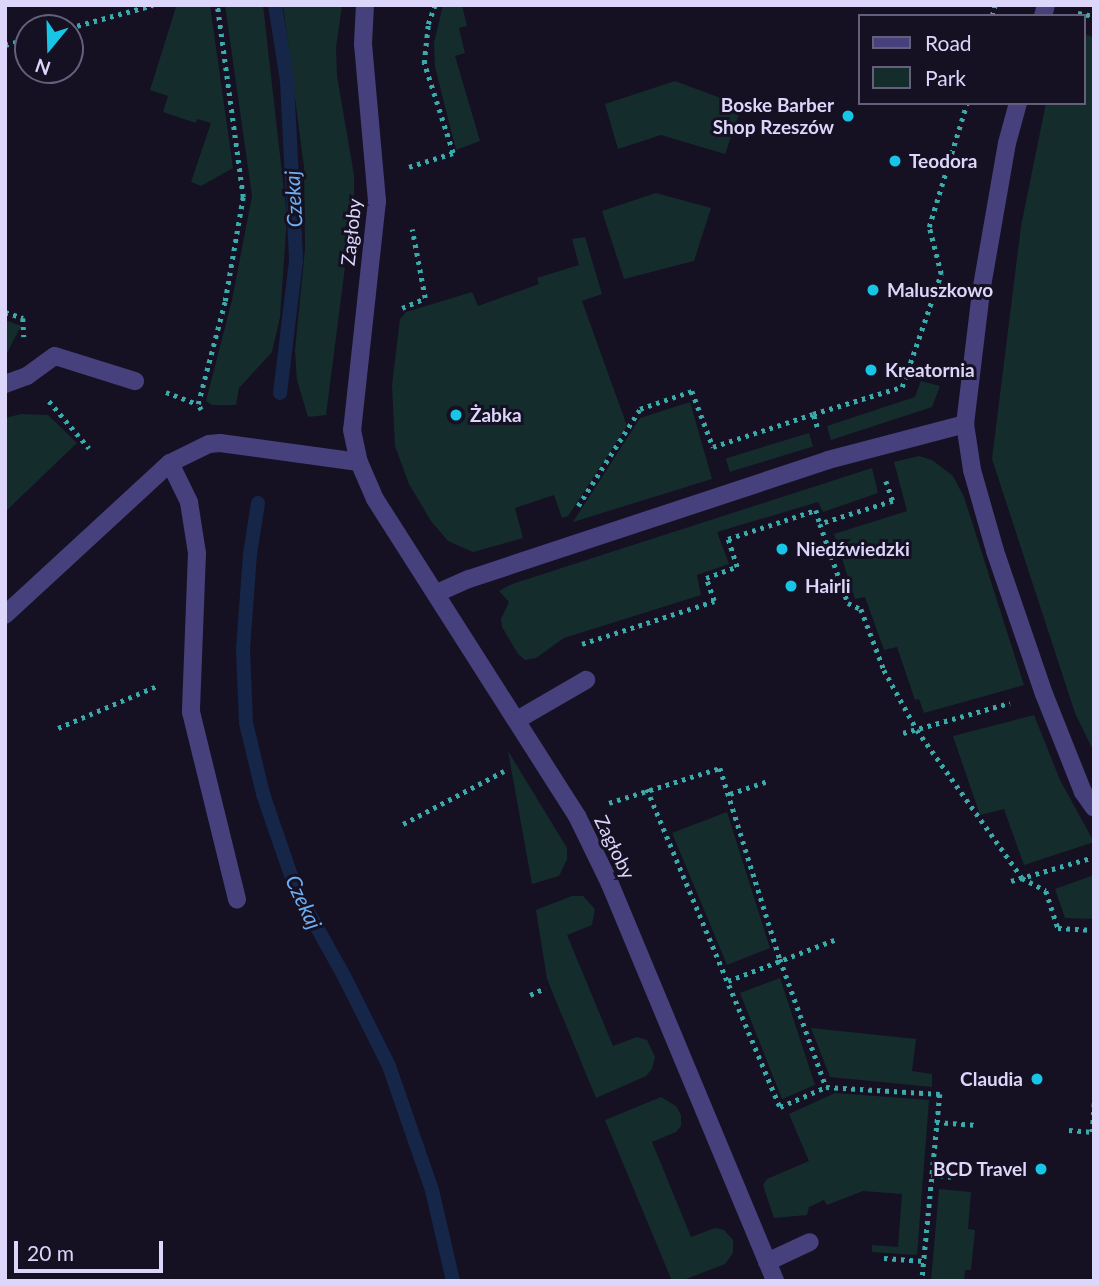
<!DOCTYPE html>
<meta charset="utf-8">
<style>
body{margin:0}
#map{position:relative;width:1099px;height:1286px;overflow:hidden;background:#151123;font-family:Lato,sans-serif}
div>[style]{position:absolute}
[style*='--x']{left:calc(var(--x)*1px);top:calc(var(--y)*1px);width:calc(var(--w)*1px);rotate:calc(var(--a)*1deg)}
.green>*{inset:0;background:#142c2c;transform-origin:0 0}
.stream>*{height:14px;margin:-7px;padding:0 7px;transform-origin:7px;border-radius:7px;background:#152648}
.path>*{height:4.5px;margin-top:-2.25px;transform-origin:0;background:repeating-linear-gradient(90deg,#3baaaa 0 3.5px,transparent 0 8.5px)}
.minor>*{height:18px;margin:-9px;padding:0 9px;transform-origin:9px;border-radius:9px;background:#46407d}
.dots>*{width:19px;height:19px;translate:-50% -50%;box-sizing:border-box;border:4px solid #151123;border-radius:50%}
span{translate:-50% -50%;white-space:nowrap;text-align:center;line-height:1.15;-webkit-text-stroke:6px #151123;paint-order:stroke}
.poi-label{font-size:19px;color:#ddd6fb;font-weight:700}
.right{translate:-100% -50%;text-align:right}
.left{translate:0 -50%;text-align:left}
.street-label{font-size:19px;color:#ddd6fb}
.water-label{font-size:21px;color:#6faef1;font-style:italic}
.frame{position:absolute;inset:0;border:7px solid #ddd6fb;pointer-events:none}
.legend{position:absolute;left:858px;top:14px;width:228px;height:91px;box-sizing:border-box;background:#151123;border:2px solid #656079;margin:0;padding:9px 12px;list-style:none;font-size:21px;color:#ddd6fb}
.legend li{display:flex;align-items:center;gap:14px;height:35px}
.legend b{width:35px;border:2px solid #656079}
.north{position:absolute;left:14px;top:14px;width:70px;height:70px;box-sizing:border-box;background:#151123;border:2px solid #656079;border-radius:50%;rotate:199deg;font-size:19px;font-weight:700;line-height:28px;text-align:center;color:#ddd6fb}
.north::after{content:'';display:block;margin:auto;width:24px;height:32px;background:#17c6e6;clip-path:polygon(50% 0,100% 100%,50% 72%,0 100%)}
.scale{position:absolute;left:14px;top:1241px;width:149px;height:32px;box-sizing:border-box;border:4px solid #ddd6fb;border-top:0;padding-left:9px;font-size:21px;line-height:24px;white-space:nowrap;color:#ddd6fb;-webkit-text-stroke:5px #151123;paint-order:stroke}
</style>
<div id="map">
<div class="green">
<div style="clip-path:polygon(210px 5px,233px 168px,201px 186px,191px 182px,211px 123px,197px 119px,196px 123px,163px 112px,168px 96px,150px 90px,176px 7px)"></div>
<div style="clip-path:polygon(225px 5px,263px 5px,287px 217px,280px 317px,272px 352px,239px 388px,236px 405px,212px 405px,206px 401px,232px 300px,252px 196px)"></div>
<div style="clip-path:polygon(283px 5px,342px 5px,336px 48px,337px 76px,354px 175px,354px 197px,326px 415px,308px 417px,297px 380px,295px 350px,305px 249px,304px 167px)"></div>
<div style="clip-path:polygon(443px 5px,462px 5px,467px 26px,459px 28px,465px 53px,455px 56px,480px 141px,456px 150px,435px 67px,434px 43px)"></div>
<div style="clip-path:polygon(1083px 34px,1094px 37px,1094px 752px,1075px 713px,992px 459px,1021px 226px,1046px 103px,1083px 103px)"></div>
<div style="clip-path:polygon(675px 81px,742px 106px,725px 154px,661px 135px,618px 149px,605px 104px)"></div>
<div style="clip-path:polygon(656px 193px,711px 208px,694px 261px,624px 279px,602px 211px)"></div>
<div style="clip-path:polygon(585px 237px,602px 294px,582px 301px,627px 426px,568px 516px,562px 518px,554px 495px,515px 508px,523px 538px,473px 552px,448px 541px,431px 521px,409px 484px,395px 446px,392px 385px,400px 319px,406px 312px,472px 292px,478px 306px,539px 284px,537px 278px,579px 265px,572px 239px)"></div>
<div style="clip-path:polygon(5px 320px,21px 326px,5px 357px)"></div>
<div style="clip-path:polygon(921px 381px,940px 386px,932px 407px,831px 440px,827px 426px,915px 397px)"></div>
<div style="clip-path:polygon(690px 402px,712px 479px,573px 522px,640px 418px)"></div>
<div style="clip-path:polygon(21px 414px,48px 415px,77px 443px,5px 512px,5px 418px)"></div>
<div style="left:809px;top:433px;width:14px;height:87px;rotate:73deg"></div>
<div style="clip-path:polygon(919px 456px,932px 460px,953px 476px,964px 497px,1024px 685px,924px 713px,919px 699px,915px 700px,897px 647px,884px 650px,865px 597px,855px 599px,834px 534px,907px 511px,894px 462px)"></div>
<div style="clip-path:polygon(872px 468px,878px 493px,823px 512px,818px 502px,717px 532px,729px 564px,697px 575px,701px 595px,564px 638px,536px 658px,525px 660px,518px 654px,502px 627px,501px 619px,509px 602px,499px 591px,512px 584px)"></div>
<div style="clip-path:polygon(1034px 715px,1060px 780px,1094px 842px,1024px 865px,1004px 809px,980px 815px,953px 736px)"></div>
<div style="clip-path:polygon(508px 751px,567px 848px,567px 859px,559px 876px,532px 884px)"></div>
<div style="clip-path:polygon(727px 812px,770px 948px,727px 965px,672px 833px)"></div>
<div style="clip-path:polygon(1094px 875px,1094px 919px,1065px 918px,1055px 889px)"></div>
<div style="clip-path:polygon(572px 896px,583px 896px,595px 909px,592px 925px,567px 935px,613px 1046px,637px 1037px,647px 1040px,655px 1057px,652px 1069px,646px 1076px,596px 1098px,547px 979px,536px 910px)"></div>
<div style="clip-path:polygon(780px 978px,815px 1085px,782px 1099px,740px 993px)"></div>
<div style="clip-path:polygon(811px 1028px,916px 1039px,912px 1071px,932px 1074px,932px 1087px,830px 1077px)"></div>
<div style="clip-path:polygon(835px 1093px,929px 1100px,917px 1255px,872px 1252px,872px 1245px,898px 1247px,902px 1194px,863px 1191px,827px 1205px,824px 1200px,809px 1207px,807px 1215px,774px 1218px,763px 1185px,767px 1179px,809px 1161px,789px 1114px)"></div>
<div style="clip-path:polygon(661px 1097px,676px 1106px,681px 1115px,681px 1126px,676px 1132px,652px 1142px,691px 1237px,715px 1228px,724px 1230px,733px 1240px,733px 1253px,725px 1264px,681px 1281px,672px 1281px,605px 1120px)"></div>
<div style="clip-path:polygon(939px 1189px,971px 1192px,968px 1229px,975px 1230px,971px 1270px,965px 1270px,964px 1281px,931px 1281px)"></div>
</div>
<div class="stream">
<div style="--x:275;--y:5;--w:77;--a:81"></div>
<div style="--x:287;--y:81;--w:180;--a:87.1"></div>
<div style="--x:296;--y:261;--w:133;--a:96.9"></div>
<div style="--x:258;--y:503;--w:52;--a:98.9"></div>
<div style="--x:250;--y:554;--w:96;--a:94.2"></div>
<div style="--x:243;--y:650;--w:73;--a:87.6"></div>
<div style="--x:246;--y:723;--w:73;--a:76.5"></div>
<div style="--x:263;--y:794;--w:102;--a:71"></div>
<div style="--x:296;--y:890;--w:98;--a:60.8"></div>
<div style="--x:344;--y:976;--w:101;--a:63.4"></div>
<div style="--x:389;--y:1066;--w:131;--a:70.9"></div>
<div style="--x:432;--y:1190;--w:93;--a:77"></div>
</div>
<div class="path">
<div style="--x:1078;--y:13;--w:16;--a:11"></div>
<div style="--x:992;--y:16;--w:11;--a:-75"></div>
<div style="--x:69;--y:28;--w:87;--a:-15.3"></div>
<div style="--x:5;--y:45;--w:24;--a:-15"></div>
<div style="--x:409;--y:167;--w:46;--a:-17.7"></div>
<div style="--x:453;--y:153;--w:95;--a:-107.9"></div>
<div style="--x:424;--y:63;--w:39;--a:-84"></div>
<div style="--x:428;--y:24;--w:20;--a:-70"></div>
<div style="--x:402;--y:308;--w:25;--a:-23"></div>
<div style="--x:425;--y:298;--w:70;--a:-100.7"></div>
<div style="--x:5;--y:312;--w:19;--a:18"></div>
<div style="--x:23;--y:318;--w:19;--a:87"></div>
<div style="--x:166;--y:392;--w:34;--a:21"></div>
<div style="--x:49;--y:401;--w:62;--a:49.6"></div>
<div style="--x:201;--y:410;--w:7;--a:-117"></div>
<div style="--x:198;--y:404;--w:106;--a:-75.3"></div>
<div style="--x:225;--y:301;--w:106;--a:-80.2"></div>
<div style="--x:243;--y:197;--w:194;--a:-97.7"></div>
<div style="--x:817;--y:427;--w:14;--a:-107"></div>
<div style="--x:813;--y:414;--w:93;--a:-16.9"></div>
<div style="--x:902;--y:387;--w:120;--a:-71"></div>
<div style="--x:941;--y:274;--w:49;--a:-104.3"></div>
<div style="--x:929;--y:227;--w:130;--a:-73"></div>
<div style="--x:886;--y:481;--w:21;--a:71"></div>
<div style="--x:893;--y:501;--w:77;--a:162.5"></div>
<div style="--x:820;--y:524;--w:84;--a:70.5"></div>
<div style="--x:848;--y:603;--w:14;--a:25"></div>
<div style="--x:861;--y:609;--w:65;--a:69.3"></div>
<div style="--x:884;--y:670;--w:68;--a:61.2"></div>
<div style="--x:917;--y:730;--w:181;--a:54.6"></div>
<div style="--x:1022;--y:878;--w:27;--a:28"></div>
<div style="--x:1046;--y:891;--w:39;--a:72"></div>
<div style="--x:1058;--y:928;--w:36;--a:3"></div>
<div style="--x:578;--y:506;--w:115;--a:-57.4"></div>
<div style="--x:640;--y:409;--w:55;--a:-19.1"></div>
<div style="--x:692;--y:391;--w:60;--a:69.4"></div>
<div style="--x:713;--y:447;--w:105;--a:-18.3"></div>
<div style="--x:582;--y:644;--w:139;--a:-18"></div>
<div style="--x:714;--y:601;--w:24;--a:-109"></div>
<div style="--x:706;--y:578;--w:33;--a:-20"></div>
<div style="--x:737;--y:567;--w:29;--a:-108"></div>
<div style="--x:728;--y:539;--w:93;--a:-18.2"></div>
<div style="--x:816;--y:510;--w:15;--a:74"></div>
<div style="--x:58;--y:728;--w:108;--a:-23"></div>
<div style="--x:903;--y:733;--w:111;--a:-15.7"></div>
<div style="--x:647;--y:789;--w:345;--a:67.3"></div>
<div style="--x:780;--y:1107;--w:50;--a:-23.5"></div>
<div style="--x:730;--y:794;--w:39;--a:-19"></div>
<div style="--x:609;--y:803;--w:116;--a:-17.5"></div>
<div style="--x:720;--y:768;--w:200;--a:72.6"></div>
<div style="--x:780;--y:959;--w:136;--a:70.2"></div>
<div style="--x:826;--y:1087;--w:114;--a:3.5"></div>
<div style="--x:940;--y:1094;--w:188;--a:95.5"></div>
<div style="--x:403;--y:824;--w:114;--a:-27.7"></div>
<div style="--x:1011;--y:881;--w:86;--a:-16.1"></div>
<div style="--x:728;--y:981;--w:114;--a:-21.1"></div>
<div style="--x:530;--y:995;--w:17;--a:-25"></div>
<div style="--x:936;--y:1122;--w:41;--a:4.2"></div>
<div style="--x:1069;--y:1130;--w:24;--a:5"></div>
<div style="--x:1092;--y:1132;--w:31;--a:-86"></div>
<div style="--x:931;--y:1175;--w:24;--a:5"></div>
<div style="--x:884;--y:1258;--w:40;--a:4.3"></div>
</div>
<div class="minor">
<div style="--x:365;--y:5;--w:39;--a:93"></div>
<div style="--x:363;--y:44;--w:158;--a:84.9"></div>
<div style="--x:377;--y:201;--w:230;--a:96.2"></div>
<div style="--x:352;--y:430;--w:33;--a:78"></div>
<div style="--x:359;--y:462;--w:40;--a:66.6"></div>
<div style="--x:375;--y:499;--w:376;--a:57.5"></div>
<div style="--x:577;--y:816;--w:76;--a:64.1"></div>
<div style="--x:610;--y:884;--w:430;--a:67.4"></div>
<div style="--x:1043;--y:16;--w:11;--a:-75"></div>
<div style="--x:1018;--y:103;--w:41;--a:105.4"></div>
<div style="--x:1007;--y:143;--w:151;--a:99.9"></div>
<div style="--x:981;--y:292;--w:133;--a:96.9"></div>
<div style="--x:965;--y:424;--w:47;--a:81.3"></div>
<div style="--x:972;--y:470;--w:84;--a:74.1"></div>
<div style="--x:995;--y:551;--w:151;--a:71.1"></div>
<div style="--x:1044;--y:694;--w:105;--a:68.3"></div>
<div style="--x:1083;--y:792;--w:19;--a:55"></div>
<div style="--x:5;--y:384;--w:23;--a:-20"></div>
<div style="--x:27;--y:376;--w:34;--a:-36"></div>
<div style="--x:55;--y:356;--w:84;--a:17.4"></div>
<div style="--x:170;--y:463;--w:43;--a:64"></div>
<div style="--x:189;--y:502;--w:52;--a:81.1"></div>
<div style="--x:197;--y:553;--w:159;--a:92.2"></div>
<div style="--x:191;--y:712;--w:193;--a:76.2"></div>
<div style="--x:437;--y:593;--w:35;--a:-24"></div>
<div style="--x:469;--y:579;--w:378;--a:-18.3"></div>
<div style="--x:828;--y:460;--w:142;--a:-14.7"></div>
<div style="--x:5;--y:615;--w:224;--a:-42.7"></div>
<div style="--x:170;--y:463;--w:43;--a:-26"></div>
<div style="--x:209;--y:444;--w:11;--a:-5"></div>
<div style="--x:220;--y:443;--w:140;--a:7.8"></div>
<div style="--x:517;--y:720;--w:80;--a:-30.1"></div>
<div style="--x:767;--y:1262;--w:47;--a:-24.9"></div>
</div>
<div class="dots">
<div style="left:848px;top:116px;background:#17c6e6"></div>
<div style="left:895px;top:161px;background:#17c6e6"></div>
<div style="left:873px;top:290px;background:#17c6e6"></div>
<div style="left:871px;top:370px;background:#17c6e6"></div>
<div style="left:456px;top:415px;background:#17c6e6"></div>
<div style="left:782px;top:549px;background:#17c6e6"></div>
<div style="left:791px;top:586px;background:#17c6e6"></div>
<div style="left:1037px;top:1079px;background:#17c6e6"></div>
<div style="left:1041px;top:1169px;background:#17c6e6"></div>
</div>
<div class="poi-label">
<span class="right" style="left:834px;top:116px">Boske Barber<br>Shop Rzeszów</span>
<span class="left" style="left:909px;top:161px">Teodora</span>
<span class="left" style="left:887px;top:290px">Maluszkowo</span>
<span class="left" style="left:885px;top:370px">Kreatornia</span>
<span class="left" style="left:470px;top:415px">Żabka</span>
<span class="left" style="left:796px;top:549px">Niedźwiedzki</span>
<span class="left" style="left:805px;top:586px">Hairli</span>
<span class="right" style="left:1023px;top:1079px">Claudia</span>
<span class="right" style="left:1027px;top:1169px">BCD Travel</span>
</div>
<div class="street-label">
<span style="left:351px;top:232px;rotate:-84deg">Zagłoby</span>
<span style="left:615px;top:847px;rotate:64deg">Zagłoby</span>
</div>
<div class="water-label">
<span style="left:293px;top:199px;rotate:-93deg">Czekaj</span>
<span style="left:304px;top:902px;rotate:65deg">Czekaj</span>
</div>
<div class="frame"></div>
<ul class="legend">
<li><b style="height:9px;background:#46407d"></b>Road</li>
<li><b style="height:19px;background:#142c2c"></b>Park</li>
</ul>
<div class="north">N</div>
<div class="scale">20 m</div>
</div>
